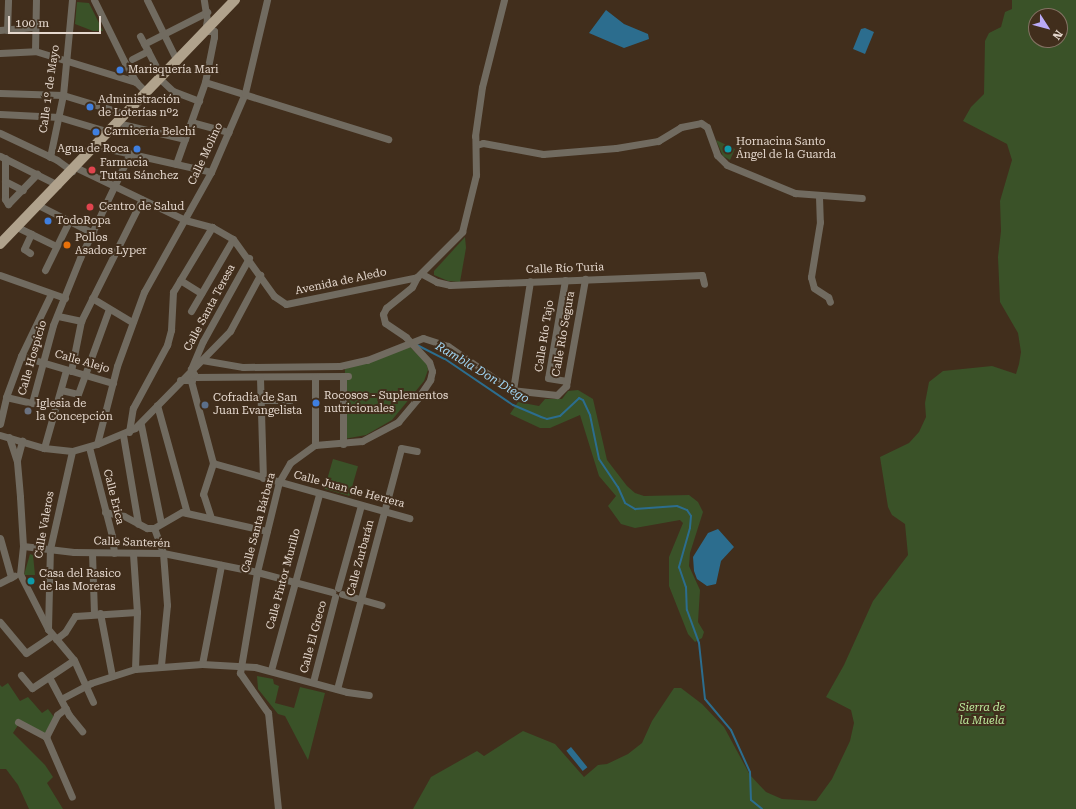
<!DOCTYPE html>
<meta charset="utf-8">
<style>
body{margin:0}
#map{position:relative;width:1076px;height:809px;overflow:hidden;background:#412e1c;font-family:"Roboto Serif",serif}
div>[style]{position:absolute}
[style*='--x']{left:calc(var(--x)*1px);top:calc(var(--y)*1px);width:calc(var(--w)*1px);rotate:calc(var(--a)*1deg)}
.green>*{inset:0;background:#3a5228;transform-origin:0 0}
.water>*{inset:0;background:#2c6d8e;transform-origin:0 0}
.stream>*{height:2px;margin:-1px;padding:0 1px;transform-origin:1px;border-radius:1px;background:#2c6d8e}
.minor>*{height:7px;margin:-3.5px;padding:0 3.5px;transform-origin:3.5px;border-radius:3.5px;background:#716b60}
.primary>*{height:10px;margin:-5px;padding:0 5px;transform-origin:5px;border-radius:5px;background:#b0a28c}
.dots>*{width:11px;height:11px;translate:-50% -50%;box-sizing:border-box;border:2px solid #412e1c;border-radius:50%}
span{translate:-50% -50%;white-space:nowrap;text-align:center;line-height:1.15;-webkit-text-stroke:4px #412e1c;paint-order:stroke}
.poi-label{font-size:11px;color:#e5d8ce}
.left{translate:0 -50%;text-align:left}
.right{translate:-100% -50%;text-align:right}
.street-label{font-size:11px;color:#e5d8ce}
.park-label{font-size:11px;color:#bdeb9d;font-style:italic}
.water-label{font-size:12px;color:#a1d5f3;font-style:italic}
.north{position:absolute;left:1028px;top:8px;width:40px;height:40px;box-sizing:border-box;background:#412e1c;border:1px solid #837263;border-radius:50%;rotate:126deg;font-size:11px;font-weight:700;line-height:16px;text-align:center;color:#e5d8ce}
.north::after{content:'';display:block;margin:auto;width:14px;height:18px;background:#baaaf6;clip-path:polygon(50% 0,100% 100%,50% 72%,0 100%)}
.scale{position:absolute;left:8px;top:16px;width:93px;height:18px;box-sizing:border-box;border:2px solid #e5d8ce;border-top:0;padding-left:5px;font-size:12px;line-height:14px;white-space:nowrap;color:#e5d8ce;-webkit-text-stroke:3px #412e1c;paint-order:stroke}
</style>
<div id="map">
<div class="green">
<div style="clip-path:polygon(evenodd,1012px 0,1076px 0,1076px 809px,413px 809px,431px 777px,477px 751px,484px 756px,523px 731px,555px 744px,584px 777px,598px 765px,607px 764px,628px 754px,642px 743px,652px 721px,674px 688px,681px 688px,702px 704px,724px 727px,750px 775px,766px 792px,782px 799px,816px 801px,832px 779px,850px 741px,854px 723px,851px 710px,826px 697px,844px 665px,873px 601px,908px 555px,905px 524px,892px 515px,888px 507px,880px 457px,909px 443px,919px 432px,926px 417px,925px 403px,929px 382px,943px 371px,992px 366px,1016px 374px,1019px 364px,1021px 352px,1018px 333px,1000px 302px,998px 257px,1001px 231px,1000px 201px,1012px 160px,1007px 144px,963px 121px,971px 107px,984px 94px,985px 41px,989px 33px,1001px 27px,1005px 12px,1012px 9px,1012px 0,1036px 16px,1060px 16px,1060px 40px,1036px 40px,1036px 16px)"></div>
<div style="clip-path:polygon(77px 2px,89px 3px,103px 31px,93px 31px,75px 24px)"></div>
<div style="clip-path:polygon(716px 140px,735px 149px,730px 160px,723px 156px)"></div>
<div style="clip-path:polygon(465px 237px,466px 248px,460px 282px,448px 281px,434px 275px,434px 271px)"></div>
<div style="clip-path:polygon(410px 347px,427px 364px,428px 370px,424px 381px,392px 420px,366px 435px,344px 439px,345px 369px)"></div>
<div style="clip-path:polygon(578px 390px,593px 399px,607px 460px,627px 486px,635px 493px,644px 496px,689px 495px,698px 502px,703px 512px,690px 553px,689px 566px,700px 590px,698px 622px,704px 632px,702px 638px,695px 642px,688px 634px,669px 586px,669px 557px,683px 523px,680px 520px,635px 528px,621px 524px,608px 506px,616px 496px,599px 476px,580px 415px,550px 428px,540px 428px,510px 414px,518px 402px,539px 406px,545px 399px,562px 399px,568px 391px)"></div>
<div style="left:333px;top:459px;width:26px;height:31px;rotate:16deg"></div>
<div style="clip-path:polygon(30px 554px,33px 555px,35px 575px,24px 575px)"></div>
<div style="clip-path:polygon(257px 676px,273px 679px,274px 684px,279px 686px,275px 703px,294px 708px,300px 687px,325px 693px,308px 760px,285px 716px,278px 714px,258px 689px)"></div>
<div style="clip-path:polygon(8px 683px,20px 701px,28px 697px,42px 713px,48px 709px,54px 717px,45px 735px,20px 722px,13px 733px,45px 765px,53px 777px,47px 783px,63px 809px,29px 809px,18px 785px,6px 769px,0 769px,0 685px,2px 687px)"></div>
</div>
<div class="water">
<div style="clip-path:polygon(606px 10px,624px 24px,648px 34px,649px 39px,624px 48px,589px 33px)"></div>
<div style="clip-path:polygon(865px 28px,874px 32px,865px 54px,853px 49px,861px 29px)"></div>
<div style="clip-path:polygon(718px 529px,734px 547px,721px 561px,716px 584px,707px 586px,697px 579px,694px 571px,693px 557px,708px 533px)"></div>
<div style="left:571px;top:747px;width:26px;height:6px;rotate:51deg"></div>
</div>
<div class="stream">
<div style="--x:417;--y:345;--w:31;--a:27"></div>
<div style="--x:445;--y:359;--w:82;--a:34.1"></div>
<div style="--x:513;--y:405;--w:30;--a:23"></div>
<div style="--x:541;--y:417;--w:6;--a:18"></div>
<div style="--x:547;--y:419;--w:13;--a:-13"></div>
<div style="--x:560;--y:416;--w:26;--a:-43"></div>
<div style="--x:579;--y:398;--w:4;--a:27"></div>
<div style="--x:583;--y:400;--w:17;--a:65"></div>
<div style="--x:590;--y:415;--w:45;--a:78.4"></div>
<div style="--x:599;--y:459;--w:34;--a:56"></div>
<div style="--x:618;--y:487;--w:17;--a:66"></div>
<div style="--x:625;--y:503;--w:12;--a:31"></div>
<div style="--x:635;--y:509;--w:42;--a:-4.1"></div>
<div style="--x:677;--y:506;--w:11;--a:22"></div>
<div style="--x:687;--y:510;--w:7;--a:56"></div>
<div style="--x:691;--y:516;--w:12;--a:95"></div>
<div style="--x:690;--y:528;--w:41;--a:105.8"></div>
<div style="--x:679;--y:567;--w:21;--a:71"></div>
<div style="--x:686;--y:587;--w:23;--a:88"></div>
<div style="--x:687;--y:610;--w:35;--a:70"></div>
<div style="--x:699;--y:643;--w:56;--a:83.9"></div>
<div style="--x:705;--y:699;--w:40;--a:50"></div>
<div style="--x:731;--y:730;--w:46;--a:65.7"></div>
<div style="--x:750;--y:772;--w:28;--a:88"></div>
<div style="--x:751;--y:800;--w:14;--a:39"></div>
</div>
<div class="minor">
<div style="--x:94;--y:0;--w:70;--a:63.8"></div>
<div style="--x:125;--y:63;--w:22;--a:60"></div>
<div style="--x:136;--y:82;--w:14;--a:45"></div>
<div style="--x:147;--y:0;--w:68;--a:63.8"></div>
<div style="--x:0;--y:30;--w:35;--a:-5"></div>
<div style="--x:7;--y:30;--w:30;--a:-88"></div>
<div style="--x:140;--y:36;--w:45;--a:62.3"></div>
<div style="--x:144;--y:44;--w:71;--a:-26.9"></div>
<div style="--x:35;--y:51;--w:51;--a:-88.9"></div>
<div style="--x:0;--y:53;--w:35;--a:-3"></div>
<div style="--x:35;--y:51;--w:106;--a:17.1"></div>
<div style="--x:132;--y:59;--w:18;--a:-27"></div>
<div style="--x:159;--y:78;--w:19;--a:43"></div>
<div style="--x:173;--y:91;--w:28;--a:21"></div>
<div style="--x:205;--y:82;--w:192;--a:17.3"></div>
<div style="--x:0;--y:93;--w:63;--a:1.8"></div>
<div style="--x:63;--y:95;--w:66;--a:16.8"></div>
<div style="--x:0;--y:114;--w:59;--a:2.9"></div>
<div style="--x:59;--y:117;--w:52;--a:16.7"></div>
<div style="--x:191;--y:122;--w:39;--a:15"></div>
<div style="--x:117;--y:123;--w:70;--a:13.2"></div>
<div style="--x:0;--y:133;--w:63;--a:25.3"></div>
<div style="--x:57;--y:160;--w:19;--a:36"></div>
<div style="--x:476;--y:145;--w:7;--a:-16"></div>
<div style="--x:483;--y:143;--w:61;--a:10.4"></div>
<div style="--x:543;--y:154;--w:73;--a:-4.7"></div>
<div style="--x:616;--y:148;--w:43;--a:-9.5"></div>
<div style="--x:658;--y:141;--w:27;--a:-31"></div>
<div style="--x:681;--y:127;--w:20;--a:-11"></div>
<div style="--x:701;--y:123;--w:7;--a:34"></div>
<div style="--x:707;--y:127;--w:30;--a:70"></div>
<div style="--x:717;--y:155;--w:14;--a:45"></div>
<div style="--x:727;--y:165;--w:74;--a:22.4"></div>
<div style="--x:795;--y:193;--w:67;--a:4.3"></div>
<div style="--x:96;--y:146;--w:118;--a:12.7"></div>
<div style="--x:0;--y:156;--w:65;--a:26.6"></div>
<div style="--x:50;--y:157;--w:63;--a:-78.2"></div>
<div style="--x:63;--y:95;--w:95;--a:-84.6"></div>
<div style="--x:5;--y:158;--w:41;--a:90"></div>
<div style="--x:5;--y:199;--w:6;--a:59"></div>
<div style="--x:8;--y:204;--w:42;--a:-46"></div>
<div style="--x:176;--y:164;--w:87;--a:-70.5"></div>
<div style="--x:205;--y:82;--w:46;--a:-78.7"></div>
<div style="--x:214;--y:37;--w:6;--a:-90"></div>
<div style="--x:214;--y:31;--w:9;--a:180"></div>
<div style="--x:205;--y:31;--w:11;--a:-80"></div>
<div style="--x:207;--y:20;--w:20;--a:-99"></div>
<div style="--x:75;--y:167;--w:122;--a:25.7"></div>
<div style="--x:185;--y:220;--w:28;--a:15"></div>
<div style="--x:212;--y:227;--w:24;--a:30"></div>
<div style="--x:233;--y:239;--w:70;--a:54.3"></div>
<div style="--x:274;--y:296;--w:14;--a:34"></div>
<div style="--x:286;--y:304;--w:134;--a:-11.6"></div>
<div style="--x:5;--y:181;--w:20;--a:27"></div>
<div style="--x:819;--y:197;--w:25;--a:88"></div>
<div style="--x:820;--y:222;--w:56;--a:99.3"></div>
<div style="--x:811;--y:277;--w:11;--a:75"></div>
<div style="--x:814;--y:288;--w:17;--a:33"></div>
<div style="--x:828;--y:297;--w:5;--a:68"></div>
<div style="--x:38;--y:205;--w:62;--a:27"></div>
<div style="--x:17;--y:227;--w:43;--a:26"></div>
<div style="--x:30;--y:253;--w:7;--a:-146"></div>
<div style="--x:24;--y:249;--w:17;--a:-65"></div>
<div style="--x:45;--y:270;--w:55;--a:-63.9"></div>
<div style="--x:422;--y:274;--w:17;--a:28"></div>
<div style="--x:437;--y:282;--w:13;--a:13"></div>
<div style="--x:450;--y:285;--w:252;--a:-2.3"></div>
<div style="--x:702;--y:275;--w:9;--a:77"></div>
<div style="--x:0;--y:275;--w:69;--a:19.5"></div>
<div style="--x:180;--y:280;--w:25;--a:32"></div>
<div style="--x:565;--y:280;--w:99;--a:99.8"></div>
<div style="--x:548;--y:378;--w:19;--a:9"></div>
<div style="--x:92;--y:298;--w:47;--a:31"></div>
<div style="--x:191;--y:311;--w:83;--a:-59.7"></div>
<div style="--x:58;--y:316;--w:24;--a:12"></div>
<div style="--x:21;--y:356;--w:96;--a:16.4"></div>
<div style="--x:202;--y:360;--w:42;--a:9.7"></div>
<div style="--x:243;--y:367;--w:97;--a:-0.6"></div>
<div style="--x:340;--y:366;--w:28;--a:-13"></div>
<div style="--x:367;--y:360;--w:60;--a:-21.4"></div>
<div style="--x:423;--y:338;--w:26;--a:18"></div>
<div style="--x:448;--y:346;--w:77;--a:34.9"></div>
<div style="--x:511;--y:390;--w:46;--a:6.2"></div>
<div style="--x:557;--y:395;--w:13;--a:-45"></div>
<div style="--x:566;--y:386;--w:109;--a:-79.9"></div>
<div style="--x:71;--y:371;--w:51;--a:-78.7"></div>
<div style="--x:81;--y:321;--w:136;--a:-63.4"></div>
<div style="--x:194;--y:377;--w:154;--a:-0.4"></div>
<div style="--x:315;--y:377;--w:68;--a:90"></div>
<div style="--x:260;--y:378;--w:100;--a:88.3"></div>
<div style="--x:180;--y:380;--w:12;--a:0"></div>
<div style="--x:192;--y:380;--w:6;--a:-72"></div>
<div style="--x:194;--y:374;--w:6;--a:-121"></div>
<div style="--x:191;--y:369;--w:30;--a:-67"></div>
<div style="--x:203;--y:341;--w:95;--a:-61"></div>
<div style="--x:191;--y:381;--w:85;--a:75"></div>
<div style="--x:61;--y:390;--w:17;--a:13"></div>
<div style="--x:78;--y:394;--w:90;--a:-70"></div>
<div style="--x:513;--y:390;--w:110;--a:-81.1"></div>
<div style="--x:6;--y:397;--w:27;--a:13"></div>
<div style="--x:32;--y:403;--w:81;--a:-74.9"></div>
<div style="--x:53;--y:325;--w:72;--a:-68.1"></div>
<div style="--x:80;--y:258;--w:116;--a:-64.5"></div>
<div style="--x:261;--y:400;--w:29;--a:0"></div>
<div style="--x:157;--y:405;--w:112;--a:74.5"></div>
<div style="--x:0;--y:424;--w:28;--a:-77"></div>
<div style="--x:6;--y:397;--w:44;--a:-69.9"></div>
<div style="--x:21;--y:356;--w:69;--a:-64.2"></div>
<div style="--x:141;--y:425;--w:100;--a:78.5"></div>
<div style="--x:129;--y:432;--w:24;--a:-81"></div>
<div style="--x:133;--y:408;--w:72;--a:-61.6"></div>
<div style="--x:167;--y:345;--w:16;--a:-75"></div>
<div style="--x:171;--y:330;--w:38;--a:-87"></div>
<div style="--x:173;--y:292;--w:76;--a:-59"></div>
<div style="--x:0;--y:435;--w:46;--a:16.5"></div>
<div style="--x:44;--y:448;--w:28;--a:6"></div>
<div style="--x:72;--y:451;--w:26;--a:-16"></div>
<div style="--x:97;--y:444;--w:41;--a:-22.8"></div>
<div style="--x:135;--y:428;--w:136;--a:-45.6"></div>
<div style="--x:230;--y:331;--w:64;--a:-61.8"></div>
<div style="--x:123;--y:435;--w:90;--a:80.4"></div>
<div style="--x:9;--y:437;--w:26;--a:72"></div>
<div style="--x:17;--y:462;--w:35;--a:85"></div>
<div style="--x:20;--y:497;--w:49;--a:86.5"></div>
<div style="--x:23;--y:546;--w:28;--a:96"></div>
<div style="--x:97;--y:444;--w:81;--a:-75.6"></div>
<div style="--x:117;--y:366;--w:79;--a:-70"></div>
<div style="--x:144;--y:292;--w:137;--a:-60.8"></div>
<div style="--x:211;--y:172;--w:86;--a:-66.7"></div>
<div style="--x:245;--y:93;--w:96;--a:-76.7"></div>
<div style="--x:343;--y:444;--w:68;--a:-90"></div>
<div style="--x:89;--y:447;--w:92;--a:75.5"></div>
<div style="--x:112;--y:536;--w:17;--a:83"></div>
<div style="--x:44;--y:448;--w:81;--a:-74.2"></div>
<div style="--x:17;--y:460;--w:20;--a:-75"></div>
<div style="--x:213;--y:463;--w:204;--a:15.7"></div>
<div style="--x:105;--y:512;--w:19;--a:12"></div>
<div style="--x:124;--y:516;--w:26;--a:28"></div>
<div style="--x:147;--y:528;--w:7;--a:0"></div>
<div style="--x:154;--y:528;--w:32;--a:-30"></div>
<div style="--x:182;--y:512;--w:87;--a:12.6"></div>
<div style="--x:211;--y:518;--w:25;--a:-108"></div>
<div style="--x:203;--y:494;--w:33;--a:-72"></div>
<div style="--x:154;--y:528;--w:27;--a:70"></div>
<div style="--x:163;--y:553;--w:52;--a:85.6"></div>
<div style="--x:167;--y:605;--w:60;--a:95.7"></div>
<div style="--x:0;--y:538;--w:41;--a:74.2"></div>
<div style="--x:23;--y:546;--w:51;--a:6.7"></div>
<div style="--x:74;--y:552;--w:89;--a:0.6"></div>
<div style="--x:163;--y:553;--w:96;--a:11.4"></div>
<div style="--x:257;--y:572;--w:78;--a:14.9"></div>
<div style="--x:92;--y:553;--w:61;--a:88.1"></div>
<div style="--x:133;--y:554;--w:58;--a:86.1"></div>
<div style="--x:137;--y:612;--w:57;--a:92"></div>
<div style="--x:20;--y:574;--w:62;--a:63"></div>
<div style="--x:48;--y:629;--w:40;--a:50"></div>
<div style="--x:74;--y:660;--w:46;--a:65.7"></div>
<div style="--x:0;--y:583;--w:16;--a:-27"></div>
<div style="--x:338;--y:588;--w:86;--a:-74.5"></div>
<div style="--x:342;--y:594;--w:41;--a:15.8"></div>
<div style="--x:100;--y:613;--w:64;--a:79.2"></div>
<div style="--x:0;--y:622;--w:40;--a:50"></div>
<div style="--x:26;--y:653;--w:32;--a:-34"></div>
<div style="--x:48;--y:629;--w:80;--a:-88.6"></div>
<div style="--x:50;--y:549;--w:100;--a:-77.3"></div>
<div style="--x:56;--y:639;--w:11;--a:-38"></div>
<div style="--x:65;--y:632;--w:19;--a:-58"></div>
<div style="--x:75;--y:616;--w:62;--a:-3.7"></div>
<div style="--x:202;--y:664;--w:101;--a:-79.1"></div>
<div style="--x:271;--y:670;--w:182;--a:-74.7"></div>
<div style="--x:21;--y:675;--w:17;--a:50"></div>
<div style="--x:32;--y:688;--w:50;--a:-33.7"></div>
<div style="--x:49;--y:677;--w:43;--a:62.2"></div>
<div style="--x:69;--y:715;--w:21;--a:51"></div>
<div style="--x:313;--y:682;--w:88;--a:-75.5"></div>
<div style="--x:337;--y:689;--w:249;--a:-75.1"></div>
<div style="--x:401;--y:448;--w:16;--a:11"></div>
<div style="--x:61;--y:699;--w:34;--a:-28"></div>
<div style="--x:91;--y:683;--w:46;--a:-17.7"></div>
<div style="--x:135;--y:669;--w:67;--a:-4.3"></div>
<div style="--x:202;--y:664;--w:53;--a:3.2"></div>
<div style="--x:255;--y:667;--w:95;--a:15.2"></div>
<div style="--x:347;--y:692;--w:22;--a:8"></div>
<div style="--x:18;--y:722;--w:32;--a:28"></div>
<div style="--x:46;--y:737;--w:25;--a:-63"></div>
<div style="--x:57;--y:715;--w:11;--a:-38"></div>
<div style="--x:46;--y:737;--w:65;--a:66.6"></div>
<div style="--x:278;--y:809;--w:97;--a:-95.9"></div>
<div style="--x:268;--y:713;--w:49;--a:-125"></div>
<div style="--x:240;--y:673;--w:102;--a:-80.4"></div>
<div style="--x:257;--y:572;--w:93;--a:-76.3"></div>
<div style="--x:279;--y:482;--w:22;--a:-60"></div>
<div style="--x:290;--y:463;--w:31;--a:-36"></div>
<div style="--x:315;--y:445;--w:47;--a:-4.9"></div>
<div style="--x:362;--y:441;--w:41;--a:-27.8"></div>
<div style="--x:398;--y:422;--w:31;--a:-50"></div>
<div style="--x:418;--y:398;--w:22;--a:-56"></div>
<div style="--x:430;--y:380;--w:9;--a:-77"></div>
<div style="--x:432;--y:371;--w:9;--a:-108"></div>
<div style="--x:429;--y:362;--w:34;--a:-133"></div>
<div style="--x:406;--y:337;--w:25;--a:-146"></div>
<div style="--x:385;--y:323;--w:9;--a:-103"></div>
<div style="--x:383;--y:314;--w:7;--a:-63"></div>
<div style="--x:386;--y:308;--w:33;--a:-39"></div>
<div style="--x:412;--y:287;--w:11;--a:-63"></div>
<div style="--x:417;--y:277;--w:64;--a:-45"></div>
<div style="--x:462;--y:232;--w:59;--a:-76.2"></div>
<div style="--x:476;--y:175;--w:39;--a:-91"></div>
<div style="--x:475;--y:136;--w:49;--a:-81.9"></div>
<div style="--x:482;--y:87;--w:90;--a:-75.8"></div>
</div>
<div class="primary">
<div style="--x:0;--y:244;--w:339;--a:-46.1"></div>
</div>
<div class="dots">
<div style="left:120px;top:70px;background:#3f7fe0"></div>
<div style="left:90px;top:107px;background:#3f7fe0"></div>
<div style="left:96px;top:132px;background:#3f7fe0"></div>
<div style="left:137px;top:149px;background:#3f7fe0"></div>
<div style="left:728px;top:149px;background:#0f9aa8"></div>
<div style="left:92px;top:170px;background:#e0444e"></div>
<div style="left:90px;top:207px;background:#e0444e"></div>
<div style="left:48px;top:221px;background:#3f7fe0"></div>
<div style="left:67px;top:245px;background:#e8710a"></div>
<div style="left:316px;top:403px;background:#3f7fe0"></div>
<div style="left:205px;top:405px;background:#5c6f8a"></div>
<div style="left:28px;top:411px;background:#6b7280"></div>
<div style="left:31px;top:581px;background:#0f9aa8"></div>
</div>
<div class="poi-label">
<span class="left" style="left:128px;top:70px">Marisquería Mari</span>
<span class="left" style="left:98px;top:107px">Administración<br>de Loterías nº2</span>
<span class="left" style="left:104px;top:132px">Carnicería Belchí</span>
<span class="left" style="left:736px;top:149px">Hornacina Santo<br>Ángel de la Guarda</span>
<span class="right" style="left:129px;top:149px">Agua de Roca</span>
<span class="left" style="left:100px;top:170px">Farmacia<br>Tutau Sánchez</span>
<span class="left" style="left:99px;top:207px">Centro de Salud</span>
<span class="left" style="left:56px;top:221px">TodoRopa</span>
<span class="left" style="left:75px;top:245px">Pollos<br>Asados Lyper</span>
<span class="left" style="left:324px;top:403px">Rocosos - Suplementos<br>nutricionales</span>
<span class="left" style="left:213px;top:405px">Cofradía de San<br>Juan Evangelista</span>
<span class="left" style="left:36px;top:411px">Iglesia de<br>la Concepción</span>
<span class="left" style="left:39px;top:581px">Casa del Rasico<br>de las Moreras</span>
</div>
<div class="street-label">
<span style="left:50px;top:89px;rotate:-82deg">Calle 1º de Mayo</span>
<span style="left:206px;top:154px;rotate:-65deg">Calle Molino</span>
<span style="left:565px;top:269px;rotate:-2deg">Calle Río Turia</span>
<span style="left:341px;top:282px;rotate:-12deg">Avenida de Aledo</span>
<span style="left:210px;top:308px;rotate:-62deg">Calle Santa Teresa</span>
<span style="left:564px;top:334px;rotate:-80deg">Calle Río Segura</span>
<span style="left:545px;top:336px;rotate:-81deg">Calle Río Tajo</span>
<span style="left:33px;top:358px;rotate:-74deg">Calle Hospicio</span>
<span style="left:82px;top:362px;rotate:16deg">Calle Alejo</span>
<span style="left:349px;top:490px;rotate:15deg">Calle Juan de Herrera</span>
<span style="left:113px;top:497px;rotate:76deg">Calle Erica</span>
<span style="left:259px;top:523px;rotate:-75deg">Calle Santa Bárbara</span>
<span style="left:45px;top:525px;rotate:-80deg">Calle Valeros</span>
<span style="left:132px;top:543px;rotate:2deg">Calle Santerén</span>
<span style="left:361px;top:558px;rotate:-75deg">Calle Zurbarán</span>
<span style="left:284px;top:579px;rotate:-75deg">Calle Pintor Murillo</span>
<span style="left:314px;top:637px;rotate:-75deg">Calle El Greco</span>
</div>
<div class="park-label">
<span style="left:982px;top:715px">Sierra de<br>la Muela</span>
</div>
<div class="water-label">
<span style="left:482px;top:373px;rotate:31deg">Rambla Don Diego</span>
</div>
<div class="north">N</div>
<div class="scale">100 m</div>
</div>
